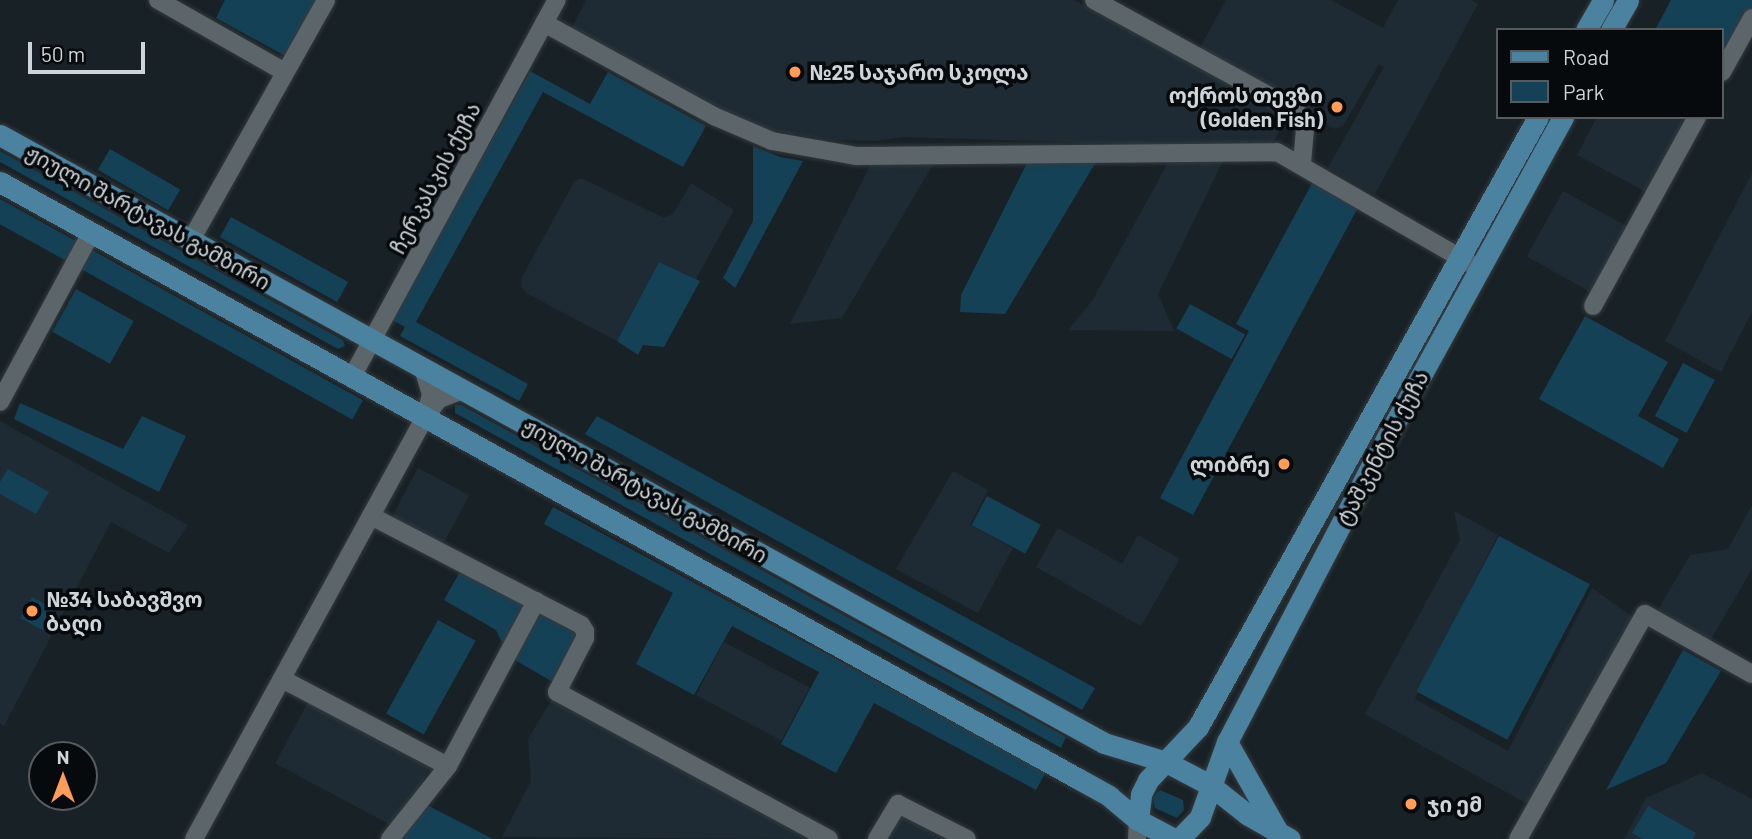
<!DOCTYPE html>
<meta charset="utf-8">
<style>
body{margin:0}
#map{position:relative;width:1752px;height:839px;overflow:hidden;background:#182126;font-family:Barlow,"Noto Sans Georgian",sans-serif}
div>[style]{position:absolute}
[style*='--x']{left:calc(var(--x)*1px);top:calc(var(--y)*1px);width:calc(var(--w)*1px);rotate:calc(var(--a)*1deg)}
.built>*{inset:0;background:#1e2b34;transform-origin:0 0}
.green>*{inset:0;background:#154156;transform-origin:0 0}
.roads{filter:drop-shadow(0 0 2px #353b3f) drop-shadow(0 0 2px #353b3f)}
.minor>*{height:18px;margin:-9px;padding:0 9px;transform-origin:9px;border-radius:9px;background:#5b656a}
.major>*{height:21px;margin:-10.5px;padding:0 10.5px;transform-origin:10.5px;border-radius:10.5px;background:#4a829f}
.dots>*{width:19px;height:19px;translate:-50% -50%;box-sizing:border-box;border:4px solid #070a0c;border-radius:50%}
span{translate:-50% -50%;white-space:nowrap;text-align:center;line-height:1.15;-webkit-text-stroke:7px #070a0c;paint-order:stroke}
.poi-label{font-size:21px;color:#cfd4d8;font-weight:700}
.left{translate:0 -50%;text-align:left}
.right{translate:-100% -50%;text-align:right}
.street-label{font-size:21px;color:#cfd4d8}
.legend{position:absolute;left:1496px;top:28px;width:228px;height:91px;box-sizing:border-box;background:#070a0c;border:2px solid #575b5e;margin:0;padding:9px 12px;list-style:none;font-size:21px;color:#cfd4d8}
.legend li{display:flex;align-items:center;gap:14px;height:35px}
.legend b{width:35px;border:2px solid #575b5e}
.north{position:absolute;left:28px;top:741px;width:70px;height:70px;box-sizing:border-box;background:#070a0c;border:2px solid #575b5e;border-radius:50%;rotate:0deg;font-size:19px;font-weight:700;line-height:28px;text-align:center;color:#cfd4d8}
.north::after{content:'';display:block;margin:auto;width:24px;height:32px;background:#fe9c58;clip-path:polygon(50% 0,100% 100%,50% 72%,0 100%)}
.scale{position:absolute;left:28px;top:42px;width:117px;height:32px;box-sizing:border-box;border:4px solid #cfd4d8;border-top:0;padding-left:9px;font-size:21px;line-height:24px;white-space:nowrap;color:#cfd4d8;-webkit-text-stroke:5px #070a0c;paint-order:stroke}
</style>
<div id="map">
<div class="built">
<div style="clip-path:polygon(586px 0,1074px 0,1289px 112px,1270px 148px,903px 137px,877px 141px,835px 140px,768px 130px,733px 116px,571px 29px)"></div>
<div style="clip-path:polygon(1226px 0,1331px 0,1383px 28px,1398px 0,1471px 0,1478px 4px,1375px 194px,1328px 168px,1384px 67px,1379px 64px,1343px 126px,1335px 129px,1197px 53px)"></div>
<div style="clip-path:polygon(1597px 117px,1692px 117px,1650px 194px,1577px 155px)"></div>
<div style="clip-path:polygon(935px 161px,842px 318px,790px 324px,872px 162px)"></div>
<div style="clip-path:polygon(1223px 161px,1158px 294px,1174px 331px,1068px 330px,1092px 301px,1168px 163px)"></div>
<div style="clip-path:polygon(1752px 173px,1752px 312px,1721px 372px,1665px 341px)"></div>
<div style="clip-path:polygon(581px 178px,664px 218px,673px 214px,691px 183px,734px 210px,696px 279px,659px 262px,617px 341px,526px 293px,521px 286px,522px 277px,574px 182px)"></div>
<div style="left:1563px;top:191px;width:76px;height:75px;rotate:29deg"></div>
<div style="clip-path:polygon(0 421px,188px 525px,169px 553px,111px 522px,4px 726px,0 724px)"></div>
<div style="left:418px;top:468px;width:58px;height:63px;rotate:28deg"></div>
<div style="clip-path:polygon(953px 471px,988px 490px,970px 525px,1013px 548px,978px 613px,896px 569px)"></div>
<div style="clip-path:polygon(1752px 505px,1752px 569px,1710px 641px,1655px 615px,1690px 555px,1728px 549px)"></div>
<div style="clip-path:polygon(1454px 511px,1498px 535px,1415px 699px,1508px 751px,1592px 588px,1634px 618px,1528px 804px,1365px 714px,1460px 540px)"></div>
<div style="clip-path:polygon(1058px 528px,1122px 564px,1138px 535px,1180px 559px,1141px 626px,1036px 567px)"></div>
<div style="left:724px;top:642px;width:97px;height:60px;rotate:28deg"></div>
<div style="clip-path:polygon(554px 696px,812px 839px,502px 837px,531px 781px,528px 739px)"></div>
<div style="left:309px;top:700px;width:138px;height:72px;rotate:28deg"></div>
<div style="clip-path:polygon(1702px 773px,1752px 799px,1752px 839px,1624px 839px,1646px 798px)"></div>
<div style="clip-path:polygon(901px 812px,952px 839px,887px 839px)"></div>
</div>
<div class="green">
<div style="clip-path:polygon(225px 0,319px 0,287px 57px,216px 18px)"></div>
<div style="clip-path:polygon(1671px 0,1752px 0,1752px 8px,1722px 60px,1722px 30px,1655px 30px)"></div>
<div style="clip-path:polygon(530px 71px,590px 104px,608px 72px,706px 126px,683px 167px,543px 92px,416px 322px,528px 384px,519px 401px,400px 336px,405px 327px,392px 320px)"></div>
<div style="clip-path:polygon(753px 146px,780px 157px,803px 161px,735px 288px,723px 278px,753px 221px)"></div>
<div style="left:110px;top:149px;width:81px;height:24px;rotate:30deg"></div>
<div style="clip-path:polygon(0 151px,343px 340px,345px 346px,338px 349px,0 162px)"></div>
<div style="clip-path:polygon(1097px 160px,1005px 314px,960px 312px,961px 295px,1028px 161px)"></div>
<div style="clip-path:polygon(1316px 176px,1362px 200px,1193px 515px,1160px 498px,1249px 331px,1236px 324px)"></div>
<div style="left:0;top:199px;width:415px;height:22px;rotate:29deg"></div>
<div style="left:231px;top:217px;width:134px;height:23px;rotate:29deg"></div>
<div style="clip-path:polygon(659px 262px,700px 281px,664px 347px,643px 345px,638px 355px,617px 341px)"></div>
<div style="left:76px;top:289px;width:66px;height:49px;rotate:29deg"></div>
<div style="left:1190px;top:304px;width:63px;height:28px;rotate:29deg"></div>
<div style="clip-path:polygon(1585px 316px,1668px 362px,1638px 416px,1679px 439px,1663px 468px,1539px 399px)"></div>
<div style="left:1683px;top:363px;width:36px;height:60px;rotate:28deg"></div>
<div style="clip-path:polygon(20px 403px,123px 449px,142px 416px,186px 436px,159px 492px,14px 419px)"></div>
<div style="clip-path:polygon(455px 405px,461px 405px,1066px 737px,1061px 748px,455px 413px)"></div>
<div style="clip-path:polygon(597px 416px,1095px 688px,1082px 710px,585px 434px)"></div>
<div style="clip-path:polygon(8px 469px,49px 492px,36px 514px,0 494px,0 482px)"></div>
<div style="left:987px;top:496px;width:61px;height:33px;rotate:28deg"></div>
<div style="clip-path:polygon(553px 507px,1046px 772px,1036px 790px,874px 703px,836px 773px,781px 744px,819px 672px,732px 626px,694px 695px,636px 664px,673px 593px,544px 524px)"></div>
<div style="left:1499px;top:536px;width:103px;height:176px;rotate:28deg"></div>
<div style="clip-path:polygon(462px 568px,573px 625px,577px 637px,553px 682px,508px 656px,496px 630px,444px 600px)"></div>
<div style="left:32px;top:597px;width:26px;height:24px;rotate:29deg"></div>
<div style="left:438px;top:620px;width:43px;height:107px;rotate:29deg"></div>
<div style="clip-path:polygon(1683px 650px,1721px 671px,1666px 763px,1606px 790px)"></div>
<div style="clip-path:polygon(1160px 790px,1183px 800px,1184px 810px,1177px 818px,1155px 808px,1153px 797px)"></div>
<div style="clip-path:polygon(425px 804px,493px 839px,395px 839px)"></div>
<div style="clip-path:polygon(1648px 806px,1696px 833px,1693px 839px,1643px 839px,1632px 833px)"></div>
</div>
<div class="roads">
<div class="minor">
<div style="--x:158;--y:0;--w:146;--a:29.6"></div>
<div style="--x:1094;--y:0;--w:229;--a:28.7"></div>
<div style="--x:1295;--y:110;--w:11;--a:49"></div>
<div style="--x:1302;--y:118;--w:11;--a:75"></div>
<div style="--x:1305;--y:129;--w:35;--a:95"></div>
<div style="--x:544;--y:23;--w:196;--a:28.7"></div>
<div style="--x:716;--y:117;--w:61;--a:23.2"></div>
<div style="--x:772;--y:141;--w:85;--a:10.1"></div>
<div style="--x:856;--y:156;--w:421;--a:-0.5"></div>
<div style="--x:1277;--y:152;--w:224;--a:30"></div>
<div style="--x:1722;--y:72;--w:62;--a:-60.9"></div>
<div style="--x:191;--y:240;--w:275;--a:-60.6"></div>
<div style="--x:1593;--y:306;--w:216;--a:-61.2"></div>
<div style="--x:423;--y:368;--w:27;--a:73"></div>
<div style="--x:431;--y:394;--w:21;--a:104"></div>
<div style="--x:352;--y:377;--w:429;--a:-61.5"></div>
<div style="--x:0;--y:402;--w:192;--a:-61.7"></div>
<div style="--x:371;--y:516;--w:237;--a:27.4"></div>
<div style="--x:581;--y:625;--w:7;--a:56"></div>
<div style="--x:585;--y:631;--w:7;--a:90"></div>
<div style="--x:585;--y:638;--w:61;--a:117.4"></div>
<div style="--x:557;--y:692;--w:309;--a:28.4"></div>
<div style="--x:282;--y:679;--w:187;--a:27.7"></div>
<div style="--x:194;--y:839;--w:481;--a:-61.3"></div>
<div style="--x:425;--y:417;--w:23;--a:-52"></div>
<div style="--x:439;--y:399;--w:25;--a:-21"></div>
<div style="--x:390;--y:839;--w:93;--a:-51.5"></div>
<div style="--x:448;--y:766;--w:187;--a:-61.9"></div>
<div style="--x:877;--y:839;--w:41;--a:-59"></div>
<div style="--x:898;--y:804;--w:77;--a:26.9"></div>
<div style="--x:1137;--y:839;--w:19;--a:-87"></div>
<div style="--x:1518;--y:839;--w:258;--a:-60.6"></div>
<div style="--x:1645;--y:614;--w:123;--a:29.3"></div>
</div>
<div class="major">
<div style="--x:1586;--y:30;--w:34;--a:-60"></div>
<div style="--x:1611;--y:30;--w:34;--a:-60"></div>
<div style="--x:0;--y:135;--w:1260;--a:28.84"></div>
<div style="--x:1104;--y:743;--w:65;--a:17"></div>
<div style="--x:1166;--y:762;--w:50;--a:27.6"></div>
<div style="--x:1210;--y:785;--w:48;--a:38.3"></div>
<div style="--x:1248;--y:815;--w:48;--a:29.7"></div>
<div style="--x:0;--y:182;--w:1231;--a:28.96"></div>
<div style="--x:1077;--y:778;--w:37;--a:29"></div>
<div style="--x:1109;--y:796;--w:38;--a:40"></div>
<div style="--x:1138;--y:820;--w:41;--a:27.8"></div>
<div style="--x:1227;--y:742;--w:101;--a:60.4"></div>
<div style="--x:1138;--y:820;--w:26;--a:-83"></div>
<div style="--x:1141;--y:794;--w:16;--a:-63"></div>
<div style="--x:1148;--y:780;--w:73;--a:-46.7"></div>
<div style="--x:1198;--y:727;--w:698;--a:-60.87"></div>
<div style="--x:1179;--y:839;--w:30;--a:-46"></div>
<div style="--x:1200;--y:817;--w:80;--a:-70.2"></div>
<div style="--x:1227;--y:742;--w:317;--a:-62.4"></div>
<div style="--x:1374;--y:461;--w:393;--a:-61.2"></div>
</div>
</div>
<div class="dots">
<div style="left:795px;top:72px;background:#fe9c58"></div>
<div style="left:1337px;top:107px;background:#fe9c58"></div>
<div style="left:1284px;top:464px;background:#fe9c58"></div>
<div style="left:32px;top:611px;background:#fe9c58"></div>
<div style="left:1411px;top:804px;background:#fe9c58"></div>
</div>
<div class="poi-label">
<span class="left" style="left:809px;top:72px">№25 საჯარო სკოლა</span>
<span class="right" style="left:1323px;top:107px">ოქროს თევზი<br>(Golden Fish)</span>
<span class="right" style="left:1270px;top:464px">ლიბრე</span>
<span class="left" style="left:46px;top:611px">№34 საბავშვო<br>ბაღი</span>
<span class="left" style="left:1427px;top:804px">ჯი ემ</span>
</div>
<div class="street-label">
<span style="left:435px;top:178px;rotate:-62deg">ჩერკასკის ქუჩა</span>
<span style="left:148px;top:217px;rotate:29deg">ჟიული შარტავას გამზირი</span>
<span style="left:1382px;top:448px;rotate:-62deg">ტაშკენტის ქუჩა</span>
<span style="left:645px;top:490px;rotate:29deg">ჟიული შარტავას გამზირი</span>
</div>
<ul class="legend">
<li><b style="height:9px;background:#4a829f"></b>Road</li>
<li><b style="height:19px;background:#154156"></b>Park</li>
</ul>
<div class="north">N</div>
<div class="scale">50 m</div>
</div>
